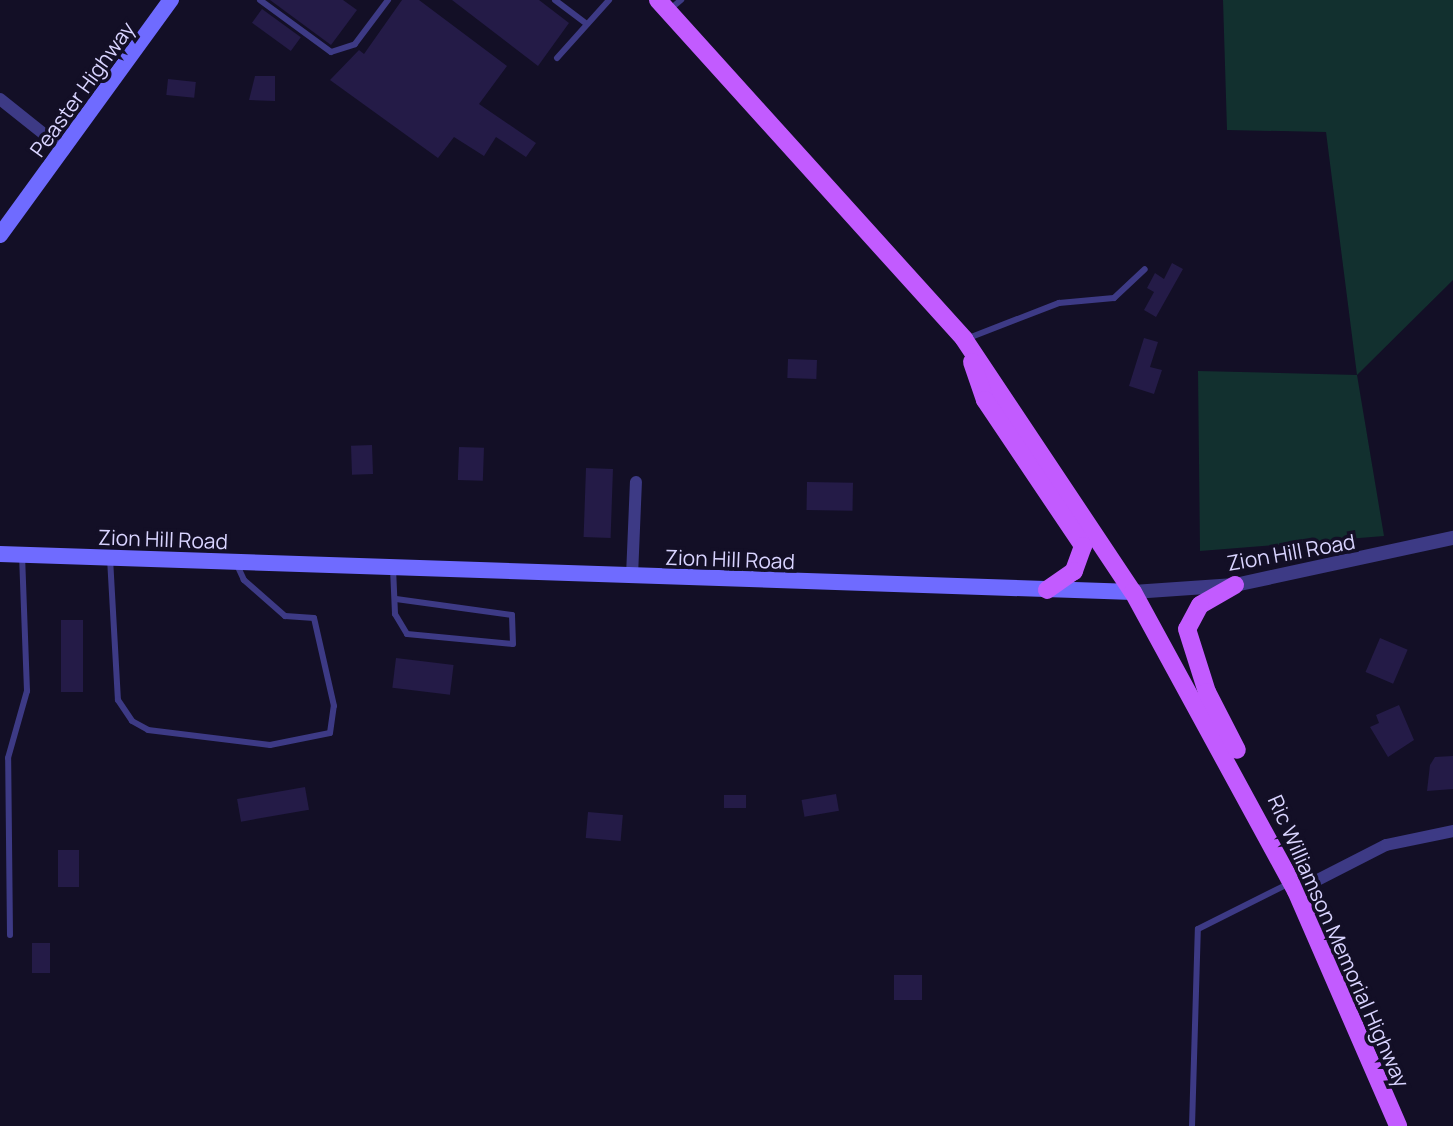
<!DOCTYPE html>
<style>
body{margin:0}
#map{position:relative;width:1453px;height:1126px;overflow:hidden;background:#130f26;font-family:Manrope,sans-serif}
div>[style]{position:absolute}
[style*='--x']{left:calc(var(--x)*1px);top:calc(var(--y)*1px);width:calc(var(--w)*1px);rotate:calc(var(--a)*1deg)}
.green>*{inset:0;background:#12302f}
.building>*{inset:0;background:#241b47;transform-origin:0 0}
.service>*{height:6px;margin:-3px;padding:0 3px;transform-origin:3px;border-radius:3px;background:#3d3a85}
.minor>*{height:12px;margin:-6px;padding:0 6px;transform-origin:6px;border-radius:6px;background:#3d3a85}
.tertiary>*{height:14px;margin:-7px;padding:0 7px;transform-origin:7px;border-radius:7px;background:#3d3a85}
.secondary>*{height:16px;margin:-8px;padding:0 8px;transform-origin:8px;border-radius:8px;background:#6f6bff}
.primary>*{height:18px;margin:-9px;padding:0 9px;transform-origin:9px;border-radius:9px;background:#c25bff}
span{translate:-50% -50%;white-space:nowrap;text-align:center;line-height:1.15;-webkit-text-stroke:7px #130f26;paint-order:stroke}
.street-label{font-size:21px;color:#d9d4ff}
</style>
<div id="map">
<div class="green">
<div style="clip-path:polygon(1223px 0,1453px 0,1453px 280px,1357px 375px,1384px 536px,1200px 551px,1198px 371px,1357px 375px,1326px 132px,1227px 130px)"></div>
</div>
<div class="building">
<div style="clip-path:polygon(270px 0,343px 0,357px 10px,331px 45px)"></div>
<div style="clip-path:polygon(402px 0,419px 0,507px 66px,479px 104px,536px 143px,526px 157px,496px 137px,484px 156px,454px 137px,438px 158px,330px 80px,359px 50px,364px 54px)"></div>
<div style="clip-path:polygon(452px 0,539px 0,569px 23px,538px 66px)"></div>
<div style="left:262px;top:9px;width:48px;height:17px;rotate:36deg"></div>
<div style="clip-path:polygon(255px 76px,275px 76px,275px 101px,249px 100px)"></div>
<div style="left:168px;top:79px;width:28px;height:16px;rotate:6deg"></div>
<div style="clip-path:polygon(1172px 263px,1183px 269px,1156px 317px,1144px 310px,1154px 292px,1147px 288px,1155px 273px,1164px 279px)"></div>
<div style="clip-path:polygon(1144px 338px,1158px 342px,1150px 367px,1162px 370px,1154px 394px,1129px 386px)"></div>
<div style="left:788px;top:359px;width:29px;height:19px;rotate:2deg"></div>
<div style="left:372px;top:445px;width:29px;height:21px;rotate:88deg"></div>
<div style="left:459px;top:447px;width:25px;height:33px;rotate:2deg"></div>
<div style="left:586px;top:468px;width:27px;height:69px;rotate:2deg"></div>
<div style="left:807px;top:482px;width:46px;height:28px;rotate:1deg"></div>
<div style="left:61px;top:620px;width:22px;height:72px"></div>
<div style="left:1380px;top:638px;width:30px;height:37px;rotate:23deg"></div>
<div style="left:396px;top:658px;width:58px;height:30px;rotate:7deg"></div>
<div style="clip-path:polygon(1399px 705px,1414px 740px,1388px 757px,1370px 727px,1379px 723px,1376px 715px)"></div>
<div style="clip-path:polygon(1453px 756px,1453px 789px,1427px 791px,1430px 765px,1435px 757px)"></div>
<div style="left:305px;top:787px;width:23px;height:69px;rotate:80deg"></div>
<div style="left:836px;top:794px;width:17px;height:35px;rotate:80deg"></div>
<div style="left:724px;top:795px;width:22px;height:13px"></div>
<div style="left:588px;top:812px;width:35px;height:26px;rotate:5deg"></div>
<div style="left:58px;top:850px;width:21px;height:37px"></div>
<div style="left:32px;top:943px;width:18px;height:30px"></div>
<div style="left:894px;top:975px;width:28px;height:25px"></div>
</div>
<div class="service">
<div style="--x:260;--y:0;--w:88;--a:36.2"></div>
<div style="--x:331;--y:52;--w:25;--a:-18"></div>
<div style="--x:355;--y:44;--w:55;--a:-53.1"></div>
<div style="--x:555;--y:0;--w:40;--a:37"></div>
<div style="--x:669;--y:10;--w:16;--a:-40"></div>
<div style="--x:557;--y:58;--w:78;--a:-48.1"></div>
<div style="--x:966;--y:339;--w:100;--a:-21.2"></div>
<div style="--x:1059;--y:303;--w:55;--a:-5.2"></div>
<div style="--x:1114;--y:298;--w:42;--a:-43.1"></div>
<div style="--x:110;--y:558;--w:142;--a:86.8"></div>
<div style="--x:118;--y:700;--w:25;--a:56"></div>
<div style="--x:132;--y:721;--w:18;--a:29"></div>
<div style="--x:148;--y:730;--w:123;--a:7"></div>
<div style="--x:270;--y:745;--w:61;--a:-11.3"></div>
<div style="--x:330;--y:733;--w:27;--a:-82"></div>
<div style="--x:334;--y:706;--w:90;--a:-102.8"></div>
<div style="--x:314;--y:618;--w:29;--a:-176"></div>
<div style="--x:285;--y:616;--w:55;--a:-138.7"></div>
<div style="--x:244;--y:580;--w:17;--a:-115"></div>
<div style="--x:393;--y:568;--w:46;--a:87.5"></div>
<div style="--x:395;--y:614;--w:23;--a:59"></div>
<div style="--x:407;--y:634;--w:106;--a:5.4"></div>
<div style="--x:513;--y:644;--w:29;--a:-92"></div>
<div style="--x:512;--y:615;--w:117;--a:-172.1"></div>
<div style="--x:10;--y:935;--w:177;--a:-90.6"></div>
<div style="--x:8;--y:758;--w:70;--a:-74.2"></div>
<div style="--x:27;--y:691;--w:134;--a:-92.1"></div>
<div style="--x:1192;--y:1126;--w:197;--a:-88.3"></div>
<div style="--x:1198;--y:929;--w:103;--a:-26.6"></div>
</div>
<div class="minor">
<div style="--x:0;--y:99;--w:82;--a:38.6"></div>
<div style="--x:632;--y:576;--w:94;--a:-87.6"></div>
<div style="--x:1296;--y:891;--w:101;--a:-27.1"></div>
<div style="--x:1386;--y:845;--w:68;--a:-11.8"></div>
</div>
<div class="tertiary">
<div style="--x:1133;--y:592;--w:102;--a:-3.9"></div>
<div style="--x:1235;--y:585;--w:223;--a:-12.2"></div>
</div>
<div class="secondary">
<div style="--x:0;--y:235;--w:291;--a:-54"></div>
<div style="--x:0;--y:554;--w:1134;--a:1.92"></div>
</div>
<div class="primary">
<div style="--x:658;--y:0;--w:457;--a:47.9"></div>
<div style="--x:964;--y:339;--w:304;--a:56.3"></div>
<div style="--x:1133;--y:592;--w:341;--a:61.4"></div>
<div style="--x:1296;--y:891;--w:256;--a:66.5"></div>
<div style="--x:972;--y:362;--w:40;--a:71.1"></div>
<div style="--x:985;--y:400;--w:176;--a:56.1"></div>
<div style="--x:1083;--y:546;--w:27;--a:110"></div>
<div style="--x:1074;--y:571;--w:33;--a:145"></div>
<div style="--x:1235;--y:585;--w:40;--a:150.3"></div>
<div style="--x:1200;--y:605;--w:27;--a:118"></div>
<div style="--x:1187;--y:629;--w:66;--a:72.4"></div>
<div style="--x:1207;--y:692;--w:65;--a:62.7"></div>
</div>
<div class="street-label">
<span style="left:82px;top:89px;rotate:-54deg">Peaster Highway</span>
<span style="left:163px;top:539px;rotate:2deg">Zion Hill Road</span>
<span style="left:1291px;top:552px;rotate:-10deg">Zion Hill Road</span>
<span style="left:730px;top:559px;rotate:2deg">Zion Hill Road</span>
<span style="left:1339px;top:941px;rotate:66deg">Ric Williamson Memorial Highway</span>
</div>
</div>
